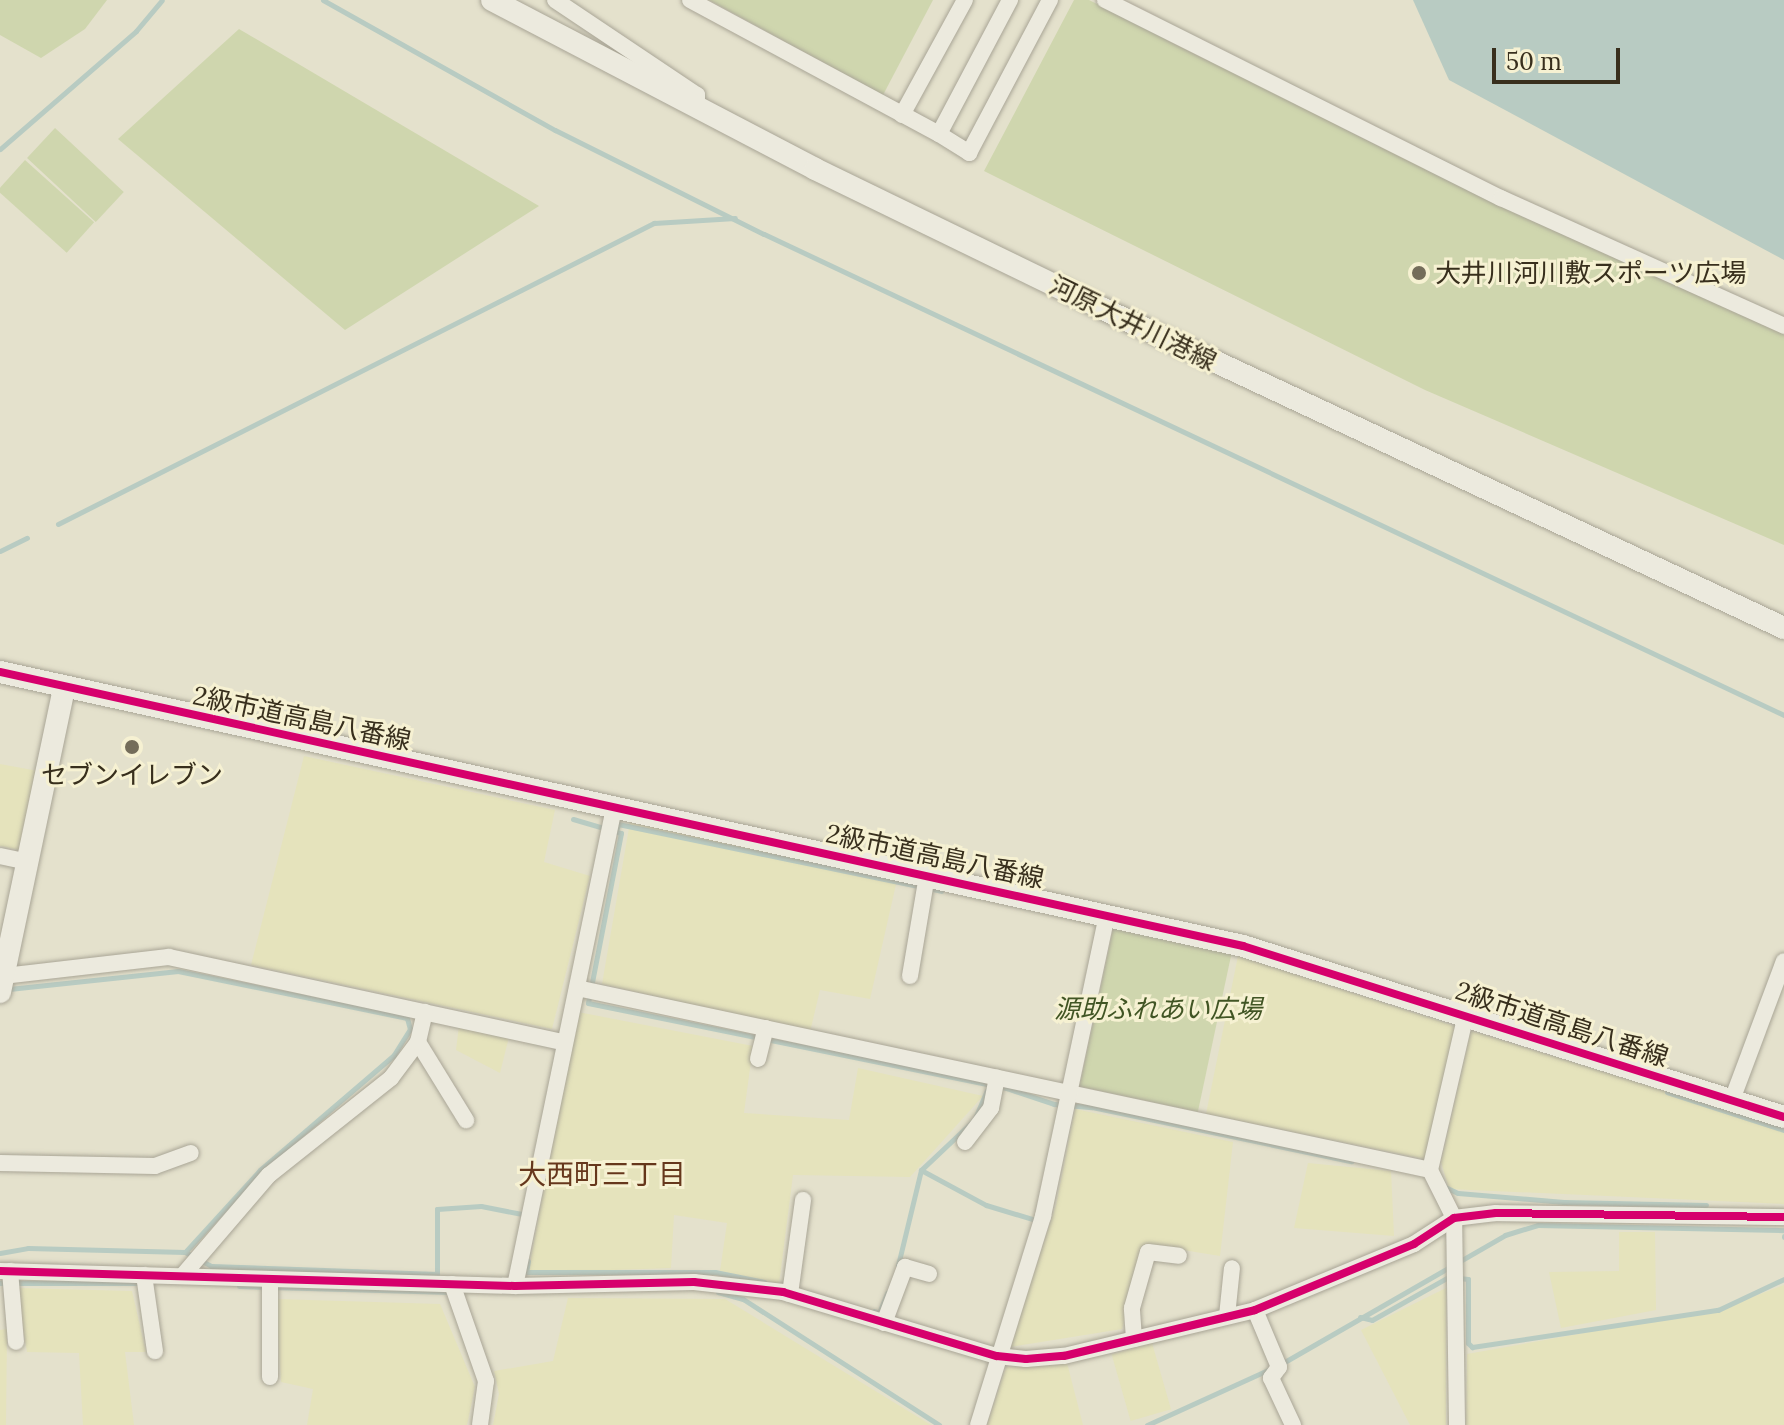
<!DOCTYPE html>
<meta charset="utf-8">
<style>
body{margin:0}
#map{position:relative;width:1784px;height:1425px;overflow:hidden;background:#e4e1cc;font-family:Lora,"Noto Sans JP",serif}
div>[style]{position:absolute}
[style*='--x']{left:calc(var(--x)*1px);top:calc(var(--y)*1px);width:calc(var(--w)*1px);rotate:calc(var(--a)*1deg)}
.farmland>*{inset:0;background:#e5e3bc;transform-origin:0 0}
.green>*{inset:0;background:#cfd6ae;transform-origin:0 0}
.water>*{inset:0;background:#b8cbc2}
.stream>*{height:5px;margin:-2.5px;padding:0 2.5px;transform-origin:2.5px;border-radius:2.5px;background:#b8cbc2}
.roads{filter:drop-shadow(0 0 2px #a9a596) drop-shadow(0 0 2px #a9a596)}
.street>*{height:16px;margin:-8px;padding:0 8px;transform-origin:8px;border-radius:8px;background:#eceade}
.secondary>*{height:22px;margin:-11px;padding:0 11px;transform-origin:11px;border-radius:11px;background:#eceade}
.cycleway>*{height:8px;margin:-4px;padding:0 4px;transform-origin:4px;border-radius:4px;background:#d6006c}
.dots>*{width:22px;height:22px;translate:-50% -50%;box-sizing:border-box;border:4px solid #f6f1d2;border-radius:50%}
span{translate:-50% -50%;white-space:nowrap;text-align:center;line-height:1.15;-webkit-text-stroke:6px #f6f1d2;paint-order:stroke}
.poi-label{font-size:26px;color:#382f1d}
.left{translate:0 -50%;text-align:left}
.street-label{font-size:26px;color:#382f1d}
.park-label{font-size:26px;color:#415524;font-style:italic}
.neighbourhood-label{font-size:28px;color:#66371c}
.scale{position:absolute;left:1492px;top:48px;width:128px;height:36px;box-sizing:border-box;border:4px solid #382f1d;border-top:0;padding-left:10px;font-size:24px;line-height:28px;white-space:nowrap;color:#382f1d;-webkit-text-stroke:6px #f6f1d2;paint-order:stroke}
</style>
<div id="map">
<div class="farmland">
<div style="clip-path:polygon(304px 756px,555px 810px,544px 862px,590px 876px,552px 1029px,251px 965px)"></div>
<div style="clip-path:polygon(0 764px,38px 771px,20px 850px,0 846px)"></div>
<div style="clip-path:polygon(630px 822px,897px 880px,870px 999px,820px 990px,810px 1032px,602px 984px)"></div>
<div style="clip-path:polygon(1238px 956px,1457px 1027px,1425px 1159px,1206px 1114px)"></div>
<div style="clip-path:polygon(578px 1012px,753px 1046px,744px 1113px,849px 1120px,858px 1068px,983px 1096px,910px 1177px,793px 1175px,779px 1284px,720px 1271px,727px 1223px,674px 1215px,671px 1268px,528px 1273px)"></div>
<div style="clip-path:polygon(459px 1026px,509px 1037px,500px 1073px,456px 1050px)"></div>
<div style="clip-path:polygon(1471px 1031px,1784px 1128px,1784px 1204px,1449px 1189px,1441px 1162px)"></div>
<div style="clip-path:polygon(1075px 1109px,1233px 1142px,1220px 1256px,1146px 1244px,1122px 1329px,1010px 1347px,1056px 1205px)"></div>
<div style="clip-path:polygon(1308px 1163px,1391px 1171px,1394px 1236px,1294px 1228px)"></div>
<div style="clip-path:polygon(1619px 1232px,1655px 1232px,1656px 1310px,1561px 1328px,1549px 1272px,1619px 1271px)"></div>
<div style="clip-path:polygon(1784px 1285px,1784px 1425px,1466px 1425px,1467px 1354px,1723px 1308px)"></div>
<div style="clip-path:polygon(16px 1288px,132px 1291px,146px 1352px,125px 1352px,134px 1425px,83px 1425px,79px 1353px,27px 1352px)"></div>
<div style="clip-path:polygon(1446px 1288px,1446px 1425px,1410px 1425px,1361px 1330px)"></div>
<div style="clip-path:polygon(568px 1298px,725px 1299px,931px 1425px,493px 1425px,499px 1394px,494px 1371px,553px 1361px)"></div>
<div style="clip-path:polygon(276px 1299px,440px 1304px,475px 1387px,467px 1425px,307px 1425px,313px 1389px,281px 1382px)"></div>
<div style="clip-path:polygon(7px 1329px,6px 1425px,0 1425px,0 1330px)"></div>
<div style="left:1152px;top:1343px;width:69px;height:42px;rotate:74deg"></div>
<div style="clip-path:polygon(1067px 1363px,1083px 1425px,987px 1425px,1006px 1367px)"></div>
</div>
<div class="green">
<div style="clip-path:polygon(0 0,107px 0,85px 29px,41px 58px,0 35px)"></div>
<div style="clip-path:polygon(709px 0,933px 0,883px 95px)"></div>
<div style="clip-path:polygon(1074px 0,1089px 0,1515px 213px,1784px 333px,1784px 545px,1425px 390px,984px 171px)"></div>
<div style="clip-path:polygon(239px 29px,539px 206px,345px 330px,118px 139px)"></div>
<div style="left:55px;top:128px;width:94px;height:41px;rotate:43deg"></div>
<div style="left:25px;top:160px;width:93px;height:41px;rotate:42deg"></div>
<div style="left:1113px;top:929px;width:121px;height:161px;rotate:12deg"></div>
</div>
<div class="water">
<div style="clip-path:polygon(1413px 0,1784px 0,1784px 260px,1449px 80px)"></div>
</div>
<div class="stream">
<div style="--x:323;--y:0;--w:266;--a:29.3"></div>
<div style="--x:555;--y:130;--w:233;--a:26.5"></div>
<div style="--x:764;--y:234;--w:1128;--a:25.25"></div>
<div style="--x:0;--y:149;--w:180;--a:-40.9"></div>
<div style="--x:136;--y:31;--w:40;--a:-50"></div>
<div style="--x:58;--y:524;--w:668;--a:-26.8"></div>
<div style="--x:654;--y:223;--w:81;--a:-3.5"></div>
<div style="--x:0;--y:551;--w:30;--a:-26"></div>
<div style="--x:573;--y:819;--w:50;--a:16.3"></div>
<div style="--x:621;--y:833;--w:173;--a:101"></div>
<div style="--x:588;--y:1003;--w:427;--a:11.5"></div>
<div style="--x:1006;--y:1088;--w:51;--a:18.4"></div>
<div style="--x:1054;--y:1104;--w:38;--a:5"></div>
<div style="--x:1092;--y:1107;--w:265;--a:11.8"></div>
<div style="--x:617;--y:828;--w:4;--a:-76"></div>
<div style="--x:618;--y:824;--w:330;--a:11.7"></div>
<div style="--x:9;--y:989;--w:170;--a:-6.1"></div>
<div style="--x:178;--y:971;--w:234;--a:11.6"></div>
<div style="--x:407;--y:1018;--w:11;--a:75"></div>
<div style="--x:410;--y:1029;--w:31;--a:122"></div>
<div style="--x:394;--y:1055;--w:177;--a:139.4"></div>
<div style="--x:260;--y:1170;--w:111;--a:132.4"></div>
<div style="--x:987;--y:1090;--w:33;--a:113"></div>
<div style="--x:974;--y:1120;--w:73;--a:136.7"></div>
<div style="--x:921;--y:1170;--w:74;--a:28.3"></div>
<div style="--x:986;--y:1205;--w:48;--a:16.9"></div>
<div style="--x:1667;--y:1092;--w:123;--a:18"></div>
<div style="--x:1445;--y:1187;--w:14;--a:25"></div>
<div style="--x:1458;--y:1193;--w:106;--a:4.9"></div>
<div style="--x:1564;--y:1202;--w:142;--a:1.2"></div>
<div style="--x:1784;--y:1236;--w:1;--a:90"></div>
<div style="--x:0;--y:1253;--w:28;--a:-10"></div>
<div style="--x:28;--y:1248;--w:157;--a:1.5"></div>
<div style="--x:185;--y:1252;--w:30;--a:28"></div>
<div style="--x:211;--y:1266;--w:226;--a:2"></div>
<div style="--x:437;--y:1274;--w:65;--a:-90"></div>
<div style="--x:437;--y:1209;--w:44;--a:-3.9"></div>
<div style="--x:481;--y:1206;--w:47;--a:11.1"></div>
<div style="--x:528;--y:1261;--w:11;--a:100"></div>
<div style="--x:526;--y:1272;--w:189;--a:0"></div>
<div style="--x:715;--y:1272;--w:50;--a:11.5"></div>
<div style="--x:898;--y:1265;--w:98;--a:-76.4"></div>
<div style="--x:1459;--y:1278;--w:9;--a:6"></div>
<div style="--x:1468;--y:1279;--w:64;--a:90"></div>
<div style="--x:1468;--y:1343;--w:6;--a:45"></div>
<div style="--x:1472;--y:1347;--w:249;--a:-8.6"></div>
<div style="--x:1718;--y:1310;--w:73;--a:-25.2"></div>
<div style="--x:0;--y:1283;--w:141;--a:0"></div>
<div style="--x:239;--y:1286;--w:213;--a:1.6"></div>
<div style="--x:718;--y:1292;--w:26;--a:16"></div>
<div style="--x:743;--y:1299;--w:233;--a:32.7"></div>
<div style="--x:874;--y:1311;--w:5;--a:22"></div>
<div style="--x:879;--y:1313;--w:22;--a:-68"></div>
<div style="--x:1360;--y:1317;--w:12;--a:14"></div>
<div style="--x:1372;--y:1320;--w:90;--a:-29.4"></div>
<div style="--x:1281;--y:1364;--w:258;--a:-29.9"></div>
<div style="--x:1505;--y:1235;--w:34;--a:-17"></div>
<div style="--x:1538;--y:1225;--w:246;--a:1.2"></div>
<div style="--x:1147;--y:1425;--w:137;--a:-24.5"></div>
</div>
<div class="roads">
<div class="street">
<div style="--x:555;--y:0;--w:171;--a:33.8"></div>
<div style="--x:697;--y:95;--w:12;--a:90"></div>
<div style="--x:690;--y:0;--w:283;--a:28.3"></div>
<div style="--x:939;--y:134;--w:152;--a:-62.1"></div>
<div style="--x:1105;--y:0;--w:443;--a:26.6"></div>
<div style="--x:1501;--y:198;--w:311;--a:24.3"></div>
<div style="--x:902;--y:115;--w:131;--a:-61.3"></div>
<div style="--x:939;--y:134;--w:36;--a:32"></div>
<div style="--x:969;--y:153;--w:173;--a:-62.1"></div>
<div style="--x:0;--y:856;--w:30;--a:12"></div>
<div style="--x:4;--y:976;--w:166;--a:-6.6"></div>
<div style="--x:169;--y:957;--w:403;--a:12.2"></div>
<div style="--x:910;--y:976;--w:102;--a:-80.4"></div>
<div style="--x:577;--y:988;--w:872;--a:12.04"></div>
<div style="--x:418;--y:1042;--w:92;--a:58.4"></div>
<div style="--x:758;--y:1059;--w:32;--a:-76"></div>
<div style="--x:1732;--y:1100;--w:148;--a:-69.5"></div>
<div style="--x:965;--y:1142;--w:43;--a:-52.6"></div>
<div style="--x:991;--y:1108;--w:31;--a:-79"></div>
<div style="--x:0;--y:1163;--w:155;--a:1.1"></div>
<div style="--x:155;--y:1166;--w:38;--a:-20"></div>
<div style="--x:0;--y:1271;--w:515;--a:1.67"></div>
<div style="--x:515;--y:1286;--w:179;--a:-1.3"></div>
<div style="--x:694;--y:1282;--w:90;--a:6.4"></div>
<div style="--x:783;--y:1292;--w:223;--a:16.7"></div>
<div style="--x:997;--y:1356;--w:29;--a:6"></div>
<div style="--x:1026;--y:1359;--w:38;--a:-5"></div>
<div style="--x:1064;--y:1356;--w:196;--a:-13.5"></div>
<div style="--x:1255;--y:1310;--w:172;--a:-22.5"></div>
<div style="--x:1414;--y:1244;--w:48;--a:-33"></div>
<div style="--x:1454;--y:1218;--w:42;--a:-6.8"></div>
<div style="--x:1496;--y:1213;--w:288;--a:0.8"></div>
<div style="--x:10;--y:1271;--w:71;--a:85.2"></div>
<div style="--x:184;--y:1274;--w:130;--a:-49.4"></div>
<div style="--x:269;--y:1175;--w:156;--a:-38.5"></div>
<div style="--x:391;--y:1078;--w:45;--a:-53.1"></div>
<div style="--x:418;--y:1042;--w:31;--a:-77"></div>
<div style="--x:144;--y:1275;--w:77;--a:81.8"></div>
<div style="--x:270;--y:1279;--w:98;--a:90"></div>
<div style="--x:452;--y:1284;--w:103;--a:70.7"></div>
<div style="--x:486;--y:1381;--w:44;--a:97.8"></div>
<div style="--x:515;--y:1286;--w:490;--a:-78.3"></div>
<div style="--x:790;--y:1294;--w:95;--a:-82.1"></div>
<div style="--x:1255;--y:1310;--w:62;--a:67.2"></div>
<div style="--x:1279;--y:1367;--w:14;--a:126"></div>
<div style="--x:1271;--y:1378;--w:52;--a:64.9"></div>
<div style="--x:1227;--y:1316;--w:48;--a:-84.1"></div>
<div style="--x:884;--y:1323;--w:60;--a:-69.4"></div>
<div style="--x:905;--y:1267;--w:25;--a:16"></div>
<div style="--x:1134;--y:1339;--w:31;--a:-94"></div>
<div style="--x:1132;--y:1308;--w:58;--a:-74.1"></div>
<div style="--x:1148;--y:1252;--w:31;--a:7"></div>
<div style="--x:978;--y:1425;--w:219;--a:-72.7"></div>
<div style="--x:1043;--y:1216;--w:308;--a:-78"></div>
<div style="--x:1457;--y:1425;--w:207;--a:-90.8"></div>
<div style="--x:1454;--y:1218;--w:54;--a:-116.6"></div>
<div style="--x:1430;--y:1170;--w:160;--a:-77"></div>
</div>
<div class="secondary">
<div style="--x:492;--y:0;--w:365;--a:27.6"></div>
<div style="--x:815;--y:169;--w:320;--a:25.9"></div>
<div style="--x:1103;--y:309;--w:752;--a:25.1"></div>
<div style="--x:0;--y:672;--w:1273;--a:12.43"></div>
<div style="--x:1243;--y:946;--w:567;--a:17.54"></div>
<div style="--x:0;--y:992;--w:312;--a:-78.1"></div>
</div>
</div>
<div class="cycleway">
<div style="--x:0;--y:672;--w:1273;--a:12.43"></div>
<div style="--x:1243;--y:946;--w:567;--a:17.54"></div>
<div style="--x:0;--y:1271;--w:515;--a:1.67"></div>
<div style="--x:515;--y:1286;--w:179;--a:-1.3"></div>
<div style="--x:694;--y:1282;--w:90;--a:6.4"></div>
<div style="--x:783;--y:1292;--w:223;--a:16.7"></div>
<div style="--x:997;--y:1356;--w:29;--a:6"></div>
<div style="--x:1026;--y:1359;--w:38;--a:-5"></div>
<div style="--x:1064;--y:1356;--w:196;--a:-13.5"></div>
<div style="--x:1255;--y:1310;--w:172;--a:-22.5"></div>
<div style="--x:1414;--y:1244;--w:48;--a:-33"></div>
<div style="--x:1454;--y:1218;--w:42;--a:-6.8"></div>
<div style="--x:1496;--y:1213;--w:288;--a:0.8"></div>
</div>
<div class="dots">
<div style="left:1419px;top:273px;background:#746d5a"></div>
<div style="left:132px;top:747px;background:#746d5a"></div>
</div>
<div class="poi-label">
<span class="left" style="left:1435px;top:273px">大井川河川敷スポーツ広場</span>
<span style="left:132px;top:775px">セブンイレブン</span>
</div>
<div class="street-label">
<span style="left:1133px;top:323px;rotate:26deg">河原大井川港線</span>
<span style="left:302px;top:718px;rotate:12deg">2級市道高島八番線</span>
<span style="left:935px;top:856px;rotate:12deg">2級市道高島八番線</span>
<span style="left:1562px;top:1024px;rotate:18deg">2級市道高島八番線</span>
</div>
<div class="park-label">
<span style="left:1158px;top:1009px">源助ふれあい広場</span>
</div>
<div class="neighbourhood-label">
<span style="left:602px;top:1174px">大西町三丁目</span>
</div>
<div class="scale">50 m</div>
</div>
